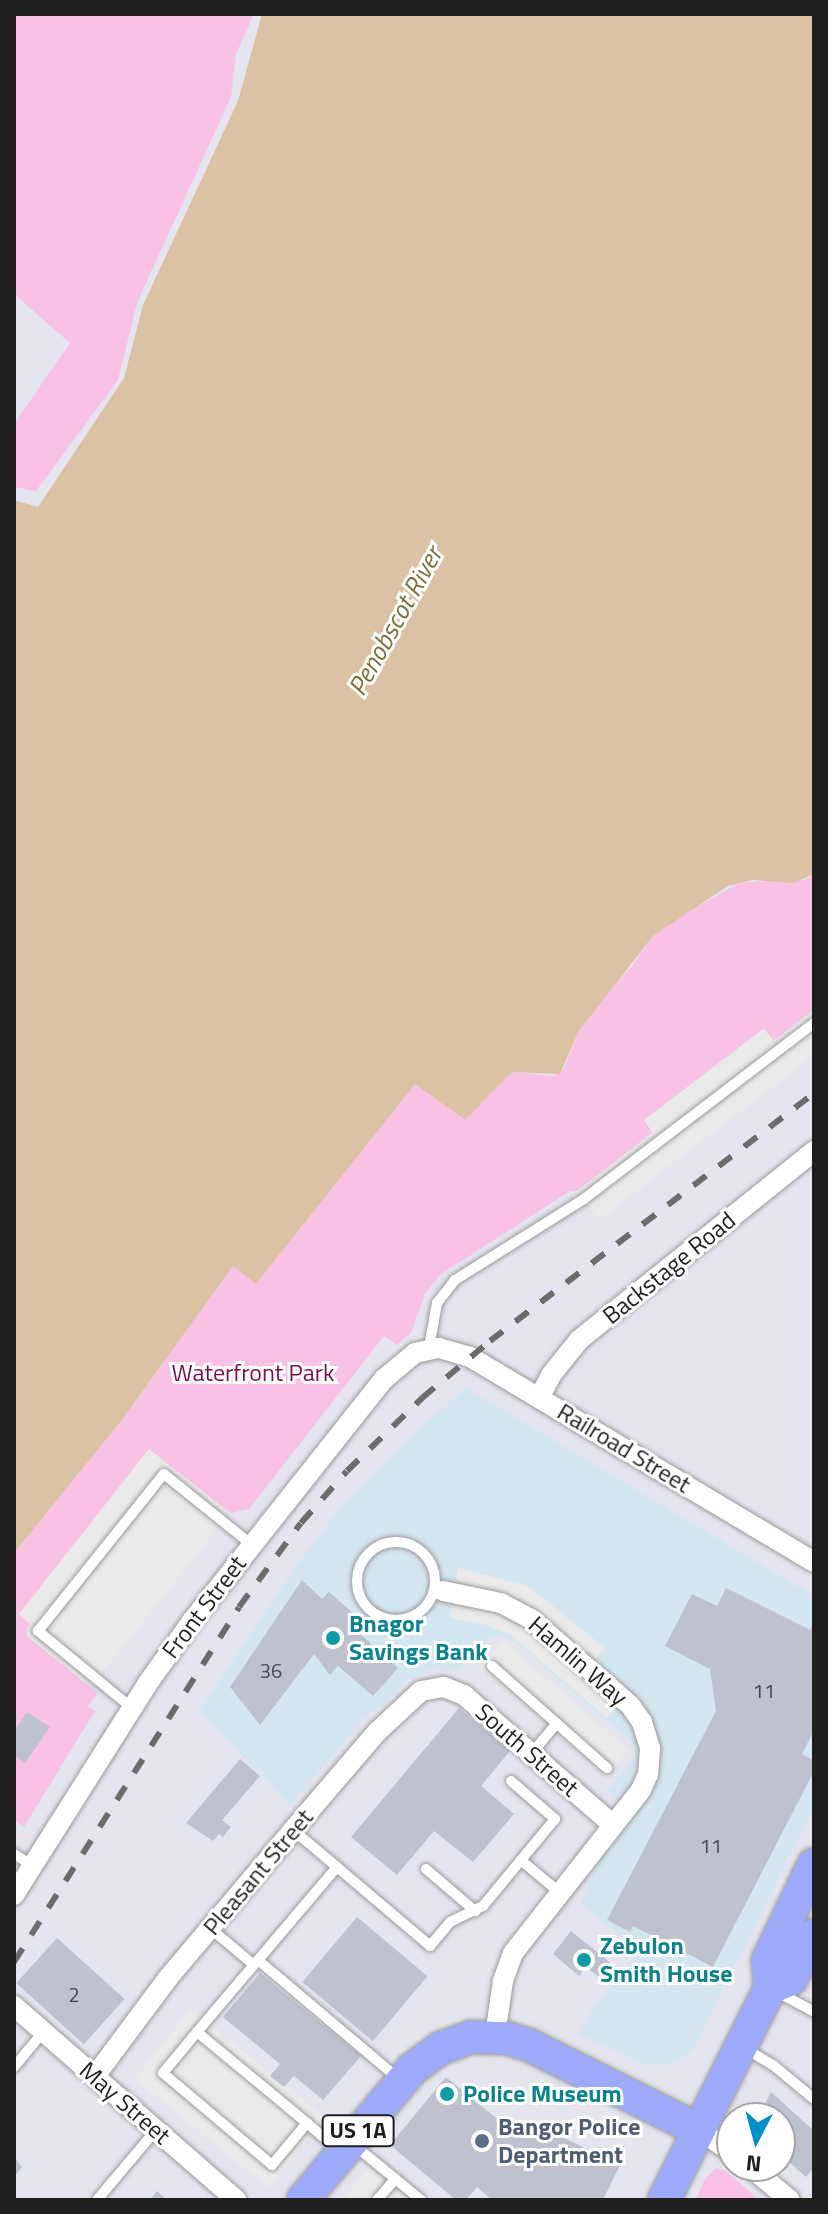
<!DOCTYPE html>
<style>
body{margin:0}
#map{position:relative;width:828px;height:2214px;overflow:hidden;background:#e4e5ef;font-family:"Titillium Web",sans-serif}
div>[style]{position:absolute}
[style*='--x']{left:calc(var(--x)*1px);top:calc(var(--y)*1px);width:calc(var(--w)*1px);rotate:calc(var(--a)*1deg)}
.commercial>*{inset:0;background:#d4e6f0}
.park>*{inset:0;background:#f9c2e4}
.parking>*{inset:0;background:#eaeaea;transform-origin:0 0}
.water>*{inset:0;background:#dcc2a5}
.building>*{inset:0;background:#bec2cf;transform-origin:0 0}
.roads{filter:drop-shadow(0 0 2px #9b9b9b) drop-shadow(0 0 2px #9b9b9b)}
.lane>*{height:10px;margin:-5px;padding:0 5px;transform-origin:5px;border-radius:5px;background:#fff}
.lane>.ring{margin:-5px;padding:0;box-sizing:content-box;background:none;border:10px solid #fff;border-radius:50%}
.street>*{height:20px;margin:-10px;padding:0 10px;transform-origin:10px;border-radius:10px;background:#fff}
.primary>*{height:32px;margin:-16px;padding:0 16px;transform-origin:16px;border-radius:16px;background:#9eabfb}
.rail>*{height:6px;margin-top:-3px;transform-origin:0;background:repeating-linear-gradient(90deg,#6c6c6c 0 16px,transparent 0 32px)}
.dots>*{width:22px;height:22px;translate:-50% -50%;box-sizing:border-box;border:4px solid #fff;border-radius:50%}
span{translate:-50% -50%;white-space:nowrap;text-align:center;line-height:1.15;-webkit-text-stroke:6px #fff;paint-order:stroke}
.number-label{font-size:20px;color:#46474a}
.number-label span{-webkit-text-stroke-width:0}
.shield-label span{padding:2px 6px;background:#fff;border:2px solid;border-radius:6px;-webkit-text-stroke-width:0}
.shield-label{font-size:22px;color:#1e1e1e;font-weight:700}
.street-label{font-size:24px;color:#1e1e1e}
.park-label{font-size:24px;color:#7c0d52}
.culture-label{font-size:24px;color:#0d838f;font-weight:700}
.left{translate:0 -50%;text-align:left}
.service-label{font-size:24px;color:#4e5e75;font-weight:700}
.water-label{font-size:26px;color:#7e703a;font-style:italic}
.frame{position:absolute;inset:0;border:16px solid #1e1e1e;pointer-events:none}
.north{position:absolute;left:716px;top:2102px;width:80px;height:80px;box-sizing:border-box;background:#fff;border:2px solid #a5a5a5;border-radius:50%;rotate:186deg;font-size:22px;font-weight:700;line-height:32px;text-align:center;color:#1e1e1e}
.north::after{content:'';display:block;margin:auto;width:28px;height:36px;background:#028fca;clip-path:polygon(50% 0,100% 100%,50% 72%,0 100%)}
</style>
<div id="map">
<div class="commercial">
<div style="clip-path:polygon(466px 1388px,814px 1596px,814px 1806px,696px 2043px,689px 2053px,669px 2064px,646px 2065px,578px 2034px,591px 2012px,639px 1951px,580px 1904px,600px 1860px,637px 1816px,607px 1791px,633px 1759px,635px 1748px,631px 1742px,517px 1643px,503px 1636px,491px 1637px,459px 1671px,430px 1669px,406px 1681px,389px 1700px,365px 1717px,290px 1805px,199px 1711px,302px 1558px,342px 1506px,417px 1431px)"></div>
</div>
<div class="park">
<div style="clip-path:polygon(14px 14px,254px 14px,236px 54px,231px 97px,137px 303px,118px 380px,36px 491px,14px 487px,14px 424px,70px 343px,14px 294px)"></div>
<div style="clip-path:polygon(814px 874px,814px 1010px,773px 1041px,763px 1029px,644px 1120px,653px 1132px,577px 1191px,570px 1191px,440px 1275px,425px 1294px,411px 1333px,397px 1345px,384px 1336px,249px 1509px,230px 1513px,150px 1450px,26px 1629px,27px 1636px,98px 1693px,88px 1706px,95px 1711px,24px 1827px,14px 1820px,14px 1553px,122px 1420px,233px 1266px,257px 1283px,415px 1083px,465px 1120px,512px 1072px,553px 1076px,564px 1069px,578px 1032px,610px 989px,631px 967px,653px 936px,670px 922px,741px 882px,805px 880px)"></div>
<div style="clip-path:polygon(716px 2168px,726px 2171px,759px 2200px,695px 2200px,706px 2178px)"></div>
</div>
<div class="parking">
<div style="clip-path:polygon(814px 1010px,814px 1055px,599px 1220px,577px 1191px,653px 1133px,644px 1120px,764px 1029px,774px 1041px)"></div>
<div style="clip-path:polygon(149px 1449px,230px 1513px,91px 1687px,27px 1636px,30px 1624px,19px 1614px)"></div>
<div style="clip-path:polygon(458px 1568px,528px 1586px,605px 1648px,595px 1660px,630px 1690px,607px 1718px,509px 1634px,486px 1625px,450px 1618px)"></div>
<div style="left:503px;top:1641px;width:166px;height:35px;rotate:41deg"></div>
<div style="left:191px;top:2009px;width:173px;height:90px;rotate:39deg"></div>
<div style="clip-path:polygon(368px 2168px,407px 2200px,342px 2200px)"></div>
</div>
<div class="water">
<div style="clip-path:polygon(262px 14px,814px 14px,814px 874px,794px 883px,752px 880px,728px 886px,653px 936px,578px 1032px,560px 1074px,512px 1072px,465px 1120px,415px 1084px,256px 1284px,233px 1266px,122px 1420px,14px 1553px,14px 500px,38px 507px,124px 378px,143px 305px,238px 101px)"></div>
</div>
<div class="building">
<div style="clip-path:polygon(302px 1580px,322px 1599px,329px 1592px,354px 1614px,347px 1622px,398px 1668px,373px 1696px,338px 1666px,330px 1675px,314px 1654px,260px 1725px,230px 1687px)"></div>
<div style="clip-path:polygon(726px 1588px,810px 1630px,814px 1622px,814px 1730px,802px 1754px,814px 1761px,814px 1771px,713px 1967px,633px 1926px,630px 1932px,607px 1920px,716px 1711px,710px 1669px,665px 1646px,692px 1594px,717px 1606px)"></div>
<div style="clip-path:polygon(459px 1708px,510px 1751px,481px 1786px,514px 1814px,473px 1862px,434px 1831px,397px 1875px,351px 1837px)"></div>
<div style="clip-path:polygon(27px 1712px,50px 1727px,25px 1763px,14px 1755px,14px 1731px)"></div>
<div style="clip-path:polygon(240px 1759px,260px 1776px,222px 1820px,231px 1827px,223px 1837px,219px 1834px,213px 1841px,186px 1823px)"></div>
<div style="left:357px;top:1917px;width:92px;height:85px;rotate:40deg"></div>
<div style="clip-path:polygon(571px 1931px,618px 1969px,607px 1983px,586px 1967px,579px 1976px,553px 1954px)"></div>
<div style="left:57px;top:1938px;width:91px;height:61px;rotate:42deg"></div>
<div style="clip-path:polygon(260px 1973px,361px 2056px,323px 2100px,294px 2076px,284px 2087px,270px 2076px,280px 2064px,223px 2017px)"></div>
<div style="clip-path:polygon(446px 2077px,519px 2137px,531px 2122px,620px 2165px,603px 2200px,492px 2200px,477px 2187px,466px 2200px,456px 2200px,390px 2145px)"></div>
<div style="clip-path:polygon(771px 2092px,814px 2131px,814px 2168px,806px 2177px,780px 2154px,780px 2118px,758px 2118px)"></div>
<div style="clip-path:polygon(14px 2157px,22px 2167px,14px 2177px)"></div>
<div style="clip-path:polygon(157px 2191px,167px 2200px,149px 2200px)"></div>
</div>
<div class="roads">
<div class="lane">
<div style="--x:429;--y:1348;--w:46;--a:-79.9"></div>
<div style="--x:437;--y:1303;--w:29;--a:-52"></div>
<div style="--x:455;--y:1280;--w:152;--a:-32.1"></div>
<div style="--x:584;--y:1199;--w:290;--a:-37.4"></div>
<div class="ring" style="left:357px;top:1542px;width:68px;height:68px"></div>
<div style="--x:492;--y:1666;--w:154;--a:41.6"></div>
<div style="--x:132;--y:1708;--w:122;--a:-140.7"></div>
<div style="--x:38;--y:1631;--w:201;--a:-51.3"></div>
<div style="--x:164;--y:1474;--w:113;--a:38.9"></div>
<div style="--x:531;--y:1754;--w:40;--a:-50"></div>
<div style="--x:293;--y:1830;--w:57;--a:40.1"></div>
<div style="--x:14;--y:1854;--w:22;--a:32"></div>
<div style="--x:522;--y:1861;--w:48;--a:40"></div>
<div style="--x:426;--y:1869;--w:65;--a:40.6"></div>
<div style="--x:210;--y:1928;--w:57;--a:40.1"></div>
<div style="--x:258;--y:1960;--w:185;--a:40.2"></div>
<div style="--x:779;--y:1993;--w:40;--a:28"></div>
<div style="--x:197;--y:2032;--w:143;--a:39.6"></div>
<div style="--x:307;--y:2123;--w:55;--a:129.8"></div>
<div style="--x:272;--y:2165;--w:143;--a:-139.8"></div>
<div style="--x:163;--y:2073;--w:53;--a:-50.3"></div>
<div style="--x:197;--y:2032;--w:216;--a:-49.7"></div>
<div style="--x:337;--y:1867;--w:122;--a:40.3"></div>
<div style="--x:430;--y:1946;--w:31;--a:-50"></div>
<div style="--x:450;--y:1922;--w:37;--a:-26"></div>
<div style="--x:483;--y:1906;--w:113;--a:-50.4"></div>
<div style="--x:555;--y:1819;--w:58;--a:-139.2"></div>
<div style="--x:746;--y:2049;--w:31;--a:31"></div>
<div style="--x:773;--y:2065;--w:53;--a:39.7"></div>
<div style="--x:14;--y:2067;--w:47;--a:-50.2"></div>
<div style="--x:307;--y:2123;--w:43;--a:41.2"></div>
<div style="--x:354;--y:2145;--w:87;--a:39.4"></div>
<div style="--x:97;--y:2200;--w:92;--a:-49.9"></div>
<div style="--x:377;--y:2200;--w:28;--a:-49"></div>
</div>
<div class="street">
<div style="--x:539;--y:1398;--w:26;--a:-62"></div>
<div style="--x:551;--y:1375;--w:45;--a:-51.3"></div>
<div style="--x:579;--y:1340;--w:302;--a:-38.8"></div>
<div style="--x:443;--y:1591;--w:59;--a:11.7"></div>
<div style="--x:501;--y:1603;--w:34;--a:28"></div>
<div style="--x:531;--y:1619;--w:131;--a:41"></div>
<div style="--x:630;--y:1705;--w:21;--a:55"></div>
<div style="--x:642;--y:1722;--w:27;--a:73"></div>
<div style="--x:650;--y:1748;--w:26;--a:94"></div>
<div style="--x:648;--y:1774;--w:17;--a:114"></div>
<div style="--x:641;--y:1790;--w:207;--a:128.1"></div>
<div style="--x:513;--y:1953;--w:30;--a:110"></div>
<div style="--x:503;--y:1981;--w:56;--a:98.3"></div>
<div style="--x:14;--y:1895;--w:251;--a:-57.7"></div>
<div style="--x:148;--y:1683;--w:76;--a:-54.6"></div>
<div style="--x:192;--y:1621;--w:309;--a:-51.6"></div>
<div style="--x:384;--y:1379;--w:40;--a:-40"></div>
<div style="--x:415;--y:1353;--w:25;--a:-12"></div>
<div style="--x:439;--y:1348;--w:32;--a:16"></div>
<div style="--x:470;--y:1357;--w:400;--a:30.8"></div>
<div style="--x:14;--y:2006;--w:295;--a:41.1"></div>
<div style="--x:95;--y:2076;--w:122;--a:-53.3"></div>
<div style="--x:168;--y:1978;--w:194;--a:-49.8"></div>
<div style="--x:293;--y:1830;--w:129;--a:-49.4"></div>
<div style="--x:377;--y:1732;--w:60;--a:-43"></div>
<div style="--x:421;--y:1691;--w:23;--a:-10"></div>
<div style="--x:444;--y:1687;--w:22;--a:22"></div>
<div style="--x:464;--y:1695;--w:196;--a:41.1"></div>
<div style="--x:699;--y:2130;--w:40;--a:34"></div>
<div style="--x:749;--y:2166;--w:53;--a:39.7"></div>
</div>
<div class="primary">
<div style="--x:770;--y:1988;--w:23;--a:-23"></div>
<div style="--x:791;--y:1979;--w:50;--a:-62.4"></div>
<div style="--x:303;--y:2200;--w:170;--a:-50.2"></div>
<div style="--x:412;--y:2069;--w:36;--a:-36"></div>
<div style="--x:441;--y:2048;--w:32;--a:-20"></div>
<div style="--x:471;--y:2037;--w:36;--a:2"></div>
<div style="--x:507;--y:2038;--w:25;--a:18"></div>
<div style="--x:531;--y:2046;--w:188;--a:26.6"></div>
<div style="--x:664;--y:2200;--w:237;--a:-63.4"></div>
<div style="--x:770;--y:1988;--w:28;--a:-94"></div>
<div style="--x:768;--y:1960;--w:106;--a:-64.4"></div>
</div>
</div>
<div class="rail">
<div style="--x:14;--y:1962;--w:420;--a:-57.6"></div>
<div style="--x:239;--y:1607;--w:104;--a:-53.6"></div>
<div style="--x:301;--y:1523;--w:69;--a:-48.5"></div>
<div style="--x:347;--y:1471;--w:105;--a:-44.2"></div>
<div style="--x:422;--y:1398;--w:89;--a:-40"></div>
<div style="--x:490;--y:1341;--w:408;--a:-37.4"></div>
</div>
<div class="dots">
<div style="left:333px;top:1638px;background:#0f9aa8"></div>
<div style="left:584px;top:1960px;background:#0f9aa8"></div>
<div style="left:447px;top:2094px;background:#0f9aa8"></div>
<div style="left:482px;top:2141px;background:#5c6f8a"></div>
</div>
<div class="number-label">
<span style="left:271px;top:1670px">36</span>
<span style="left:764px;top:1690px">11</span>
<span style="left:711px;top:1845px">11</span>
<span style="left:74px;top:1994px">2</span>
</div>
<div class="shield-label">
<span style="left:358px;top:2131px">US 1A</span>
</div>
<div class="street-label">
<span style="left:669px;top:1268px;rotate:-39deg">Backstage Road</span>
<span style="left:624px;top:1448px;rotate:31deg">Railroad Street</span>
<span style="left:204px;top:1607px;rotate:-53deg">Front Street</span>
<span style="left:578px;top:1661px;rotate:41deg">Hamlin Way</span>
<span style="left:527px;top:1750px;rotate:41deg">South Street</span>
<span style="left:258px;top:1872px;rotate:-50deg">Pleasant Street</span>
<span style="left:125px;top:2103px;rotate:41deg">May Street</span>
</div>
<div class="park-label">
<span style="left:253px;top:1373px">Waterfront Park</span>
</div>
<div class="culture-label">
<span class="left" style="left:349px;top:1638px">Bnagor<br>Savings Bank</span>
<span class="left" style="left:600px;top:1960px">Zebulon<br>Smith House</span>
<span class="left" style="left:463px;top:2094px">Police Museum</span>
</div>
<div class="service-label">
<span class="left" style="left:498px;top:2141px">Bangor Police<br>Department</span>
</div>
<div class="water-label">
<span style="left:395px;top:621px;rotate:-61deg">Penobscot River</span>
</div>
<div class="frame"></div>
<div class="north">N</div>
</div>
